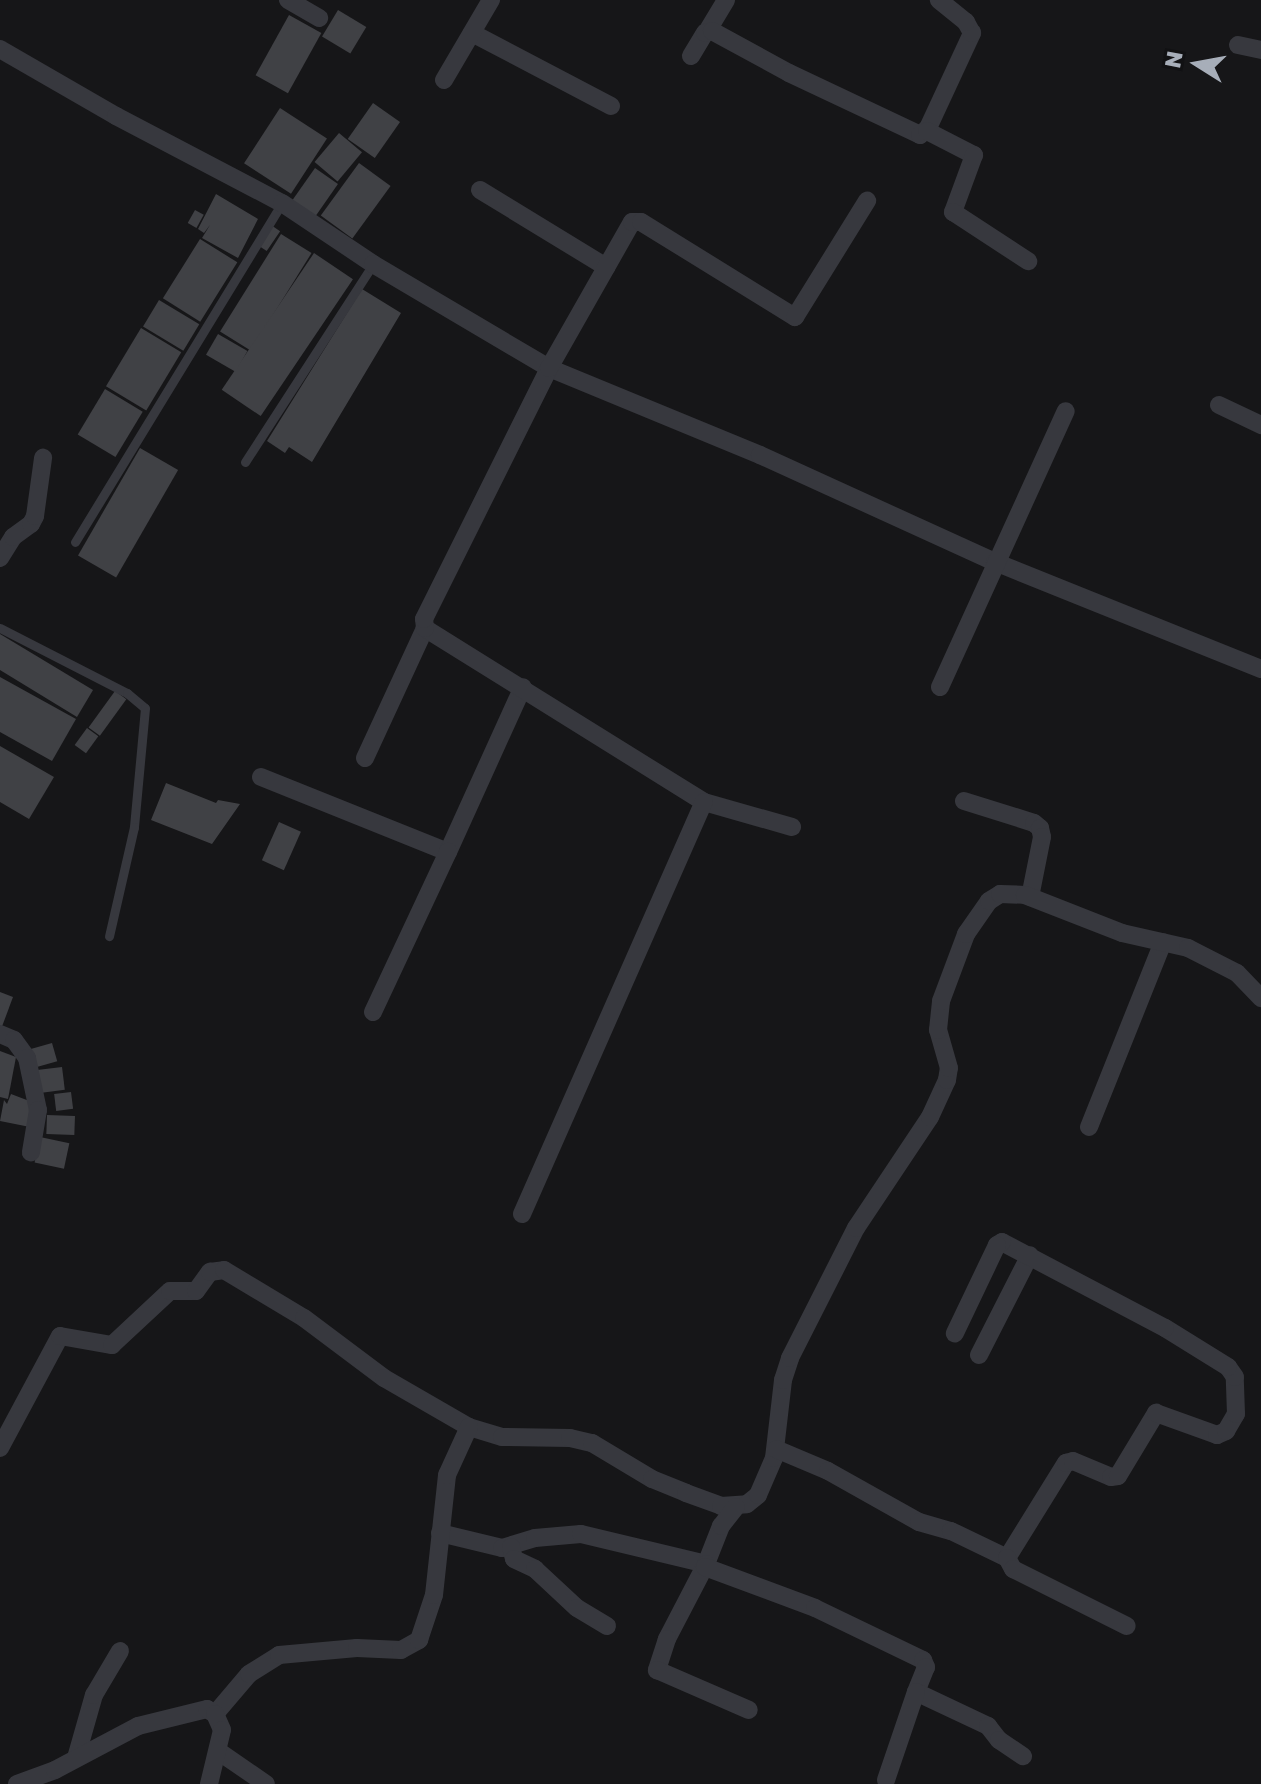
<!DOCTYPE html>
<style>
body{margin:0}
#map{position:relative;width:1261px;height:1784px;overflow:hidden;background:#161618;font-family:"Golos Text",sans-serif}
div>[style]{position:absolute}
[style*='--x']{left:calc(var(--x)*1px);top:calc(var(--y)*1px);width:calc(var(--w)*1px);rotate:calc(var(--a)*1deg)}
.building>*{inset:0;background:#404145;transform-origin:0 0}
.lane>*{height:9px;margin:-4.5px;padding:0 4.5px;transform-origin:4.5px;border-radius:4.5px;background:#37383e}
.street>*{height:18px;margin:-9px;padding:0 9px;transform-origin:9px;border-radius:9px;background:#37383e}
span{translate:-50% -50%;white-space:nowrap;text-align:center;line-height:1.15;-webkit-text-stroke:6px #111113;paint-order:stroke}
.north{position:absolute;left:1157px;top:24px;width:80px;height:80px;-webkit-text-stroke:6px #111113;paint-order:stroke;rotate:281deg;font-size:22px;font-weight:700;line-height:32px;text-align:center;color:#a7aeb9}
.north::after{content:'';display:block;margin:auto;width:28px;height:36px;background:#a7aeb9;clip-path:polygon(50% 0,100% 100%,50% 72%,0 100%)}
</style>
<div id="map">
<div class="building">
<div style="left:338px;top:10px;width:33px;height:31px;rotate:31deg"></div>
<div style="left:289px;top:15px;width:37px;height:69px;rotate:29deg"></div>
<div style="left:373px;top:103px;width:33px;height:44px;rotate:35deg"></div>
<div style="left:280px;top:108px;width:56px;height:66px;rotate:33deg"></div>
<div style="left:339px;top:133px;width:30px;height:38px;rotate:40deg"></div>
<div style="left:359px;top:163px;width:39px;height:65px;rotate:36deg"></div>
<div style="left:315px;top:168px;width:28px;height:41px;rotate:35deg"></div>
<div style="clip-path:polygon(216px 194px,258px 219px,238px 258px,202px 238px,210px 225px,204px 233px,198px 229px)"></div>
<div style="left:195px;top:210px;width:10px;height:15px;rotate:29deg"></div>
<div style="left:271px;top:225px;width:11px;height:24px;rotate:34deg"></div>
<div style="left:281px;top:234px;width:36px;height:115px;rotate:32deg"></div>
<div style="left:200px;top:239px;width:44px;height:70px;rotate:32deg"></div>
<div style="left:314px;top:253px;width:47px;height:165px;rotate:34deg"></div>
<div style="clip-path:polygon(362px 289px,401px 313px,312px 462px,289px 447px,285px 453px,267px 441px)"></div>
<div style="left:159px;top:300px;width:47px;height:31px;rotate:31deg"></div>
<div style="left:141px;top:328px;width:47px;height:68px;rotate:31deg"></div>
<div style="left:218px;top:334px;width:34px;height:24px;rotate:30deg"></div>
<div style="left:105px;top:389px;width:44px;height:53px;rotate:31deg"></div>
<div style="left:140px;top:448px;width:44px;height:124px;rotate:30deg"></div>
<div style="clip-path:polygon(0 634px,93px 690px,77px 717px,0 670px)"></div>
<div style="clip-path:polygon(0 677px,76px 719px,52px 761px,0 732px)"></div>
<div style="left:115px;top:691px;width:14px;height:45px;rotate:36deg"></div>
<div style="left:87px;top:728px;width:14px;height:21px;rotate:36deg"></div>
<div style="clip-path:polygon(0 746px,54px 777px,29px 819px,0 802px)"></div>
<div style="clip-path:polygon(166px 783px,216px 803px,218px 800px,240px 804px,212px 844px,151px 820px)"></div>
<div style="left:279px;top:822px;width:24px;height:42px;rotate:24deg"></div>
<div style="clip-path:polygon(0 992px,13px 997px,0 1032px)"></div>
<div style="left:52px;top:1043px;width:19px;height:23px;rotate:74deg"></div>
<div style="clip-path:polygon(0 1051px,16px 1057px,8px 1099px,0 1097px)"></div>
<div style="left:62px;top:1067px;width:23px;height:25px;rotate:83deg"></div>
<div style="left:71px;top:1092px;width:17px;height:17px;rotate:83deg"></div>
<div style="clip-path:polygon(11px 1094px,32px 1102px,30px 1127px,0 1121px,4px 1100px,7px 1104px)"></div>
<div style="left:47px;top:1115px;width:28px;height:19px;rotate:2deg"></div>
<div style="left:40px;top:1137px;width:30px;height:26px;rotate:12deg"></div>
</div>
<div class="lane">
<div style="--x:245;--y:462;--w:236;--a:-57.1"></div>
<div style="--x:75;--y:542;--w:397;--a:-58.6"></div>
<div style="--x:0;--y:628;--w:143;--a:27.1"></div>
<div style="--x:127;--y:693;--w:23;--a:40"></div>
<div style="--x:145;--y:708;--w:120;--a:95.3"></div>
<div style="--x:134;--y:827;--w:112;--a:102.9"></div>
</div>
<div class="street">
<div style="--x:288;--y:0;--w:36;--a:30"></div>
<div style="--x:708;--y:30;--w:35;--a:-59"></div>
<div style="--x:472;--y:33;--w:157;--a:27.7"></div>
<div style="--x:1238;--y:45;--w:24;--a:12"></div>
<div style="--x:0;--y:49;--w:134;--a:30"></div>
<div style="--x:116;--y:116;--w:187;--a:27.7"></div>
<div style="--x:282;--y:203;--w:110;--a:33.8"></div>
<div style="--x:373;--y:264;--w:204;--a:30.6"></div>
<div style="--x:549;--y:368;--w:228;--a:22.4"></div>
<div style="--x:760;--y:455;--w:258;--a:24.5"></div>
<div style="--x:995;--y:562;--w:287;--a:21.9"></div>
<div style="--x:691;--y:56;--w:27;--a:-59"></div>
<div style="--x:705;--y:33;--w:7;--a:-16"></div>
<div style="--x:712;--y:31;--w:88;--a:28.6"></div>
<div style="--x:789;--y:73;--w:145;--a:25.3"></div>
<div style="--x:920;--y:135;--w:11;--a:-41"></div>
<div style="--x:928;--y:128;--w:105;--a:-65.1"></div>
<div style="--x:972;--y:33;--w:13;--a:-119"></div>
<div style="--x:966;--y:22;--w:35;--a:-141"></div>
<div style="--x:444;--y:80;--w:93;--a:-59.6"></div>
<div style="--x:927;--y:131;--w:53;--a:27.1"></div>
<div style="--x:974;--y:155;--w:61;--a:110.2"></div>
<div style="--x:953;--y:212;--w:90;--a:33.2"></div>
<div style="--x:480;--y:190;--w:148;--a:31.4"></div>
<div style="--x:1219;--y:405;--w:47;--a:25.5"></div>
<div style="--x:0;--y:558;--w:25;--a:-58"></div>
<div style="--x:13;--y:537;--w:22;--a:-36"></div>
<div style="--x:31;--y:524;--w:9;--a:-63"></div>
<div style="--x:35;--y:516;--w:59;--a:-82.1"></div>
<div style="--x:940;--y:687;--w:303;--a:-65.5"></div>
<div style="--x:365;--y:758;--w:143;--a:-65.2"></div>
<div style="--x:261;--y:777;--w:201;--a:21.9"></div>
<div style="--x:448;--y:852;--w:181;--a:-65.6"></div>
<div style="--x:964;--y:801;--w:73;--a:17.4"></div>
<div style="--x:1034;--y:823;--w:8;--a:40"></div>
<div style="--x:1040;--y:828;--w:9;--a:77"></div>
<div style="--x:1042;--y:837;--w:61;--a:101.3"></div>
<div style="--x:792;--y:827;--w:91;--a:-164.1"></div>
<div style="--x:704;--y:802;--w:329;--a:-148.1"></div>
<div style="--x:425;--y:628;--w:9;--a:-96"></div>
<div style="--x:424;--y:619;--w:280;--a:-63.5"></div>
<div style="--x:549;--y:368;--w:168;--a:-60.4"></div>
<div style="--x:632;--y:222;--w:9;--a:0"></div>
<div style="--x:641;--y:222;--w:181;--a:31.7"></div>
<div style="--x:795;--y:317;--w:137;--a:-58.2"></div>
<div style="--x:373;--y:1012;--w:177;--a:-64.9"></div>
<div style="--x:0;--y:1034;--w:15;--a:23"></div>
<div style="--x:14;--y:1040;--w:22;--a:54"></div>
<div style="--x:27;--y:1058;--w:53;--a:78.1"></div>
<div style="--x:38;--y:1110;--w:43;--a:99.5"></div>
<div style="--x:1089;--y:1127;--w:199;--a:-68.2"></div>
<div style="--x:522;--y:1214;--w:450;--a:-66.2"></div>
<div style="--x:979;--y:1355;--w:112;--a:-63"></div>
<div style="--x:0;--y:1448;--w:127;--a:-61.8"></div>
<div style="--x:60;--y:1336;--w:53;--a:9.8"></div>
<div style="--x:112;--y:1345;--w:79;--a:-43"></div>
<div style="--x:170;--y:1291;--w:26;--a:0"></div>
<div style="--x:196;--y:1291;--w:24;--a:-54"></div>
<div style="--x:210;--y:1272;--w:14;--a:-8"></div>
<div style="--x:224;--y:1270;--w:93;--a:31"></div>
<div style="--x:304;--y:1318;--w:100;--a:36.9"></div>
<div style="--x:384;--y:1378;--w:98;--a:30"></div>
<div style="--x:469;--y:1427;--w:34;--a:17"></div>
<div style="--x:502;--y:1437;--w:68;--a:0.8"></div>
<div style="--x:570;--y:1438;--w:23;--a:13"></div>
<div style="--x:592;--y:1443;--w:70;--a:31"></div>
<div style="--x:652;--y:1479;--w:37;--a:22"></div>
<div style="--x:686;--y:1493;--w:37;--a:20"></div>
<div style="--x:721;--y:1506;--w:26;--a:-4"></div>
<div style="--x:747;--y:1504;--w:14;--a:-39"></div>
<div style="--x:758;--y:1495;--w:40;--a:-66.6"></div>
<div style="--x:774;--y:1458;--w:79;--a:-83.4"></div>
<div style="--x:783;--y:1380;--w:23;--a:-72"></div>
<div style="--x:790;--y:1358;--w:146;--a:-63.1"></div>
<div style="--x:856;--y:1228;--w:133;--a:-56.3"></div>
<div style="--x:930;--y:1117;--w:41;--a:-65.3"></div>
<div style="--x:947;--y:1080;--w:12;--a:-81"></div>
<div style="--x:949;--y:1068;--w:40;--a:-106"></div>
<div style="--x:938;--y:1030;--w:29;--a:-84"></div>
<div style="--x:941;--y:1001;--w:72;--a:-69.5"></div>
<div style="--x:966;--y:934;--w:40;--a:-55.1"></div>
<div style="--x:989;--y:901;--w:13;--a:-32"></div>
<div style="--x:1000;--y:894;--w:25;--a:2"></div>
<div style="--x:1025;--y:895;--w:104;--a:21.4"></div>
<div style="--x:1122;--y:933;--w:68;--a:12.8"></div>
<div style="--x:1188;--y:948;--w:55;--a:27"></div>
<div style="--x:1237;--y:973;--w:35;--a:46"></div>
<div style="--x:776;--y:1449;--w:56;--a:22.9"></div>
<div style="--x:828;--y:1471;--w:104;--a:29.3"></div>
<div style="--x:919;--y:1522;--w:33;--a:16"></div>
<div style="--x:951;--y:1531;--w:62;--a:25.7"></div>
<div style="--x:1007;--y:1558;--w:112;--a:-58.2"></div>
<div style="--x:1066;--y:1463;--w:7;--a:-16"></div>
<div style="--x:1073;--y:1461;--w:41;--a:22.8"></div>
<div style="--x:1111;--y:1477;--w:7;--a:-8"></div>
<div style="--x:1118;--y:1476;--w:74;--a:-58.9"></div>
<div style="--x:1156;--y:1413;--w:65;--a:19.8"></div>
<div style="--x:1217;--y:1435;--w:10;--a:-24"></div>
<div style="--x:1226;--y:1431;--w:20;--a:-60"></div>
<div style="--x:1236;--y:1414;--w:37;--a:-92"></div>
<div style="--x:1235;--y:1377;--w:12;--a:-125"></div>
<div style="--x:1228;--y:1367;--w:74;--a:-148.2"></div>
<div style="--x:1165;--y:1328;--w:184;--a:-152.2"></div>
<div style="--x:1002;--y:1242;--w:6;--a:149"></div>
<div style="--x:997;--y:1245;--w:98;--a:115.5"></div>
<div style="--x:440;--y:1533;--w:64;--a:13.6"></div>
<div style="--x:502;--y:1548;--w:34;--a:-17"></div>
<div style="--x:535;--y:1538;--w:46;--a:-5"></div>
<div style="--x:581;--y:1534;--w:129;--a:13.5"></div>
<div style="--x:706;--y:1564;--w:41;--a:-68.5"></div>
<div style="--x:721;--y:1526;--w:24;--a:-52"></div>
<div style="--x:511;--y:1547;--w:12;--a:76"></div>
<div style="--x:514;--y:1559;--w:23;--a:25"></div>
<div style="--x:535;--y:1569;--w:57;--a:42.9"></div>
<div style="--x:577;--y:1608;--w:35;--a:31"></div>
<div style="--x:1007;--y:1558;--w:13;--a:61"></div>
<div style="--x:1013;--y:1569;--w:127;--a:26.6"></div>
<div style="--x:706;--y:1564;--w:85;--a:117.5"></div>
<div style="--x:667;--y:1639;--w:33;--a:108"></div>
<div style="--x:657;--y:1670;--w:100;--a:23.5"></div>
<div style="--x:705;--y:1567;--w:117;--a:20.4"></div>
<div style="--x:815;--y:1608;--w:120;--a:25.7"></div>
<div style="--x:923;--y:1660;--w:8;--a:67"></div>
<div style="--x:926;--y:1667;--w:27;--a:112"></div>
<div style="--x:916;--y:1692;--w:80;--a:25.3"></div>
<div style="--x:988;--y:1726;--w:18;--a:52"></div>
<div style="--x:999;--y:1740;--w:29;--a:34"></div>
<div style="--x:215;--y:1714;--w:52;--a:-49.6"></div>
<div style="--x:249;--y:1674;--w:36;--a:-32"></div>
<div style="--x:279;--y:1655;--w:78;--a:-5.1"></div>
<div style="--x:357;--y:1648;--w:44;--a:2.6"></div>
<div style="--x:401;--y:1650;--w:21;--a:-29"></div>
<div style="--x:419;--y:1640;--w:47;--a:-71.6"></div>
<div style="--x:434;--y:1595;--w:121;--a:-83.8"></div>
<div style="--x:447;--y:1475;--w:53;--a:-65.4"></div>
<div style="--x:218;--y:1751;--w:58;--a:34.5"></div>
<div style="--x:76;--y:1758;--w:66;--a:-74.1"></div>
<div style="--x:94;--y:1695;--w:51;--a:-59.4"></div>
<div style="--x:886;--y:1780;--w:93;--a:-71.2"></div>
<div style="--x:17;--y:1784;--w:40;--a:-20.2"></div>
<div style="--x:55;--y:1770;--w:94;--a:-27.9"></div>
<div style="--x:138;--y:1726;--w:71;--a:-13.8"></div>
<div style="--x:207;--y:1709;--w:9;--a:32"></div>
<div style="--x:215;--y:1714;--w:17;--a:66"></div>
<div style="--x:222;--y:1730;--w:56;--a:103.5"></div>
</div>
<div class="north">N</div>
</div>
